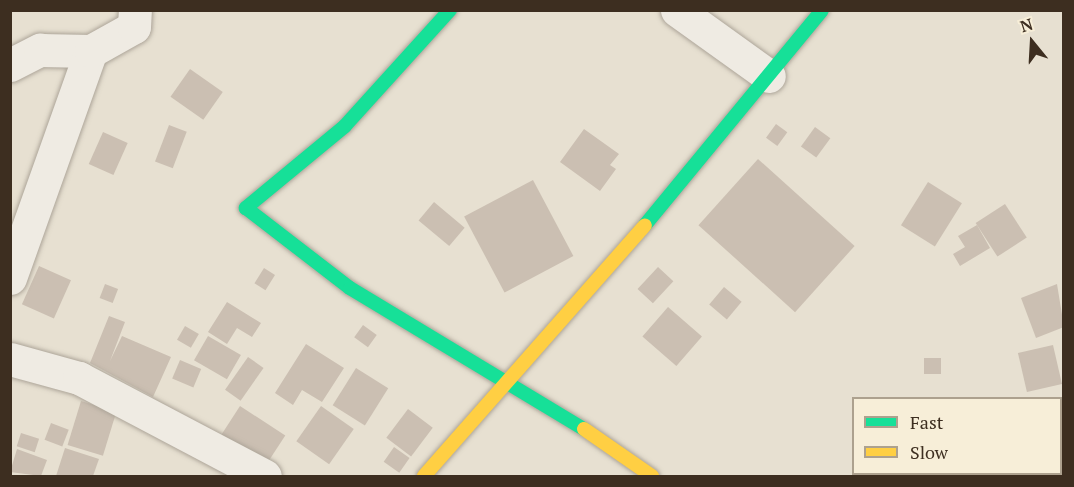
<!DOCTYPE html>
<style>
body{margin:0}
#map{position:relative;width:1074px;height:487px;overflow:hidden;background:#e7e0d1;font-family:"PT Serif",serif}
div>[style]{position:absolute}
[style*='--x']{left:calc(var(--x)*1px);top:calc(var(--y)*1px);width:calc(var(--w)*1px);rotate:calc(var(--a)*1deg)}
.building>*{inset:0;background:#cbbfb2;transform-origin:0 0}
.roads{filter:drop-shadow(0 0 2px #ada599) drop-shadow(0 0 2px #ada599)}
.street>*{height:33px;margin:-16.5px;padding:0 16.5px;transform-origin:16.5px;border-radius:16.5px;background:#efebe3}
.fast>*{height:14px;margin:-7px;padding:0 7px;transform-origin:7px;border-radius:7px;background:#16e098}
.slow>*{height:14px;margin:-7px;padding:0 7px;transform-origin:7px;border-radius:7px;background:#ffcf43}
span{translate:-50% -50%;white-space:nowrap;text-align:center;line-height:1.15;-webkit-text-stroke:4.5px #f7eed8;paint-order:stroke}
.frame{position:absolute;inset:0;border:12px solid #3d2e20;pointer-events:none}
.legend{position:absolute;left:852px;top:397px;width:210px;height:78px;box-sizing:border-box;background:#f7eed8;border:2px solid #ada18e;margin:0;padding:8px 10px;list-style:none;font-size:18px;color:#3d2e20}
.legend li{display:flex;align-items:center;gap:12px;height:30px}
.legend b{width:30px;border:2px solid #ada18e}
.north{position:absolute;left:1002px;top:12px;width:60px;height:60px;-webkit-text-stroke:4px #f7eed8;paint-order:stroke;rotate:342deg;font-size:16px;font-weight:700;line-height:24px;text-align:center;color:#3d2e20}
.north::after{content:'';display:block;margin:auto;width:21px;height:27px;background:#3d2e20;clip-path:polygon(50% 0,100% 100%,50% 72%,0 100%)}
</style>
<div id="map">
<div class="building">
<div style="left:190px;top:69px;width:40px;height:34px;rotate:35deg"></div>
<div style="left:776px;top:124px;width:14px;height:17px;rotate:36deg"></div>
<div style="left:169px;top:125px;width:19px;height:39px;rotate:21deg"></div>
<div style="left:815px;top:127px;width:19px;height:24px;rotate:36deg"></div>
<div style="clip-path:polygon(584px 129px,619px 154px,610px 165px,616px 169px,600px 191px,560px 162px)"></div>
<div style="left:103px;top:132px;width:27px;height:35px;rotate:24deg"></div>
<div style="left:758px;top:159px;width:130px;height:89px;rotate:42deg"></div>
<div style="left:533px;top:180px;width:86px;height:78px;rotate:62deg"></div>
<div style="left:928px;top:182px;width:40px;height:51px;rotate:32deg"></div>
<div style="left:434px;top:202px;width:40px;height:24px;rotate:40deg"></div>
<div style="left:1005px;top:204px;width:40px;height:35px;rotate:57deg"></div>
<div style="clip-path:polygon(977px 225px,990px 248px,960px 266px,953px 254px,965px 247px,958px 236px)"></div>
<div style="left:39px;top:266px;width:35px;height:42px;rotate:24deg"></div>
<div style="left:658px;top:267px;width:21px;height:30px;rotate:43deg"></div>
<div style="left:264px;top:268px;width:13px;height:18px;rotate:32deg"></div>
<div style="left:105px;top:284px;width:14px;height:15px;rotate:21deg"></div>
<div style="clip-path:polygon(1057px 284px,1064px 327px,1036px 338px,1021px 298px)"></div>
<div style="left:724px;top:287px;width:23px;height:23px;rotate:40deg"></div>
<div style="clip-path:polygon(227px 302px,261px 323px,252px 337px,237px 328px,227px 344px,208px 332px)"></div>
<div style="left:668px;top:307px;width:45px;height:39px;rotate:41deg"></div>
<div style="clip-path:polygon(109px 316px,125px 322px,110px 361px,122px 336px,171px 357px,153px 397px,90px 363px)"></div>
<div style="left:363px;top:325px;width:17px;height:15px;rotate:36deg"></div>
<div style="left:185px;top:326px;width:16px;height:16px;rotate:30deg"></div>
<div style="left:208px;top:336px;width:38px;height:28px;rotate:30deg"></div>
<div style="clip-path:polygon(306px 344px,344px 368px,322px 402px,302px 390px,293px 405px,275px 393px)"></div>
<div style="left:1053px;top:345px;width:40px;height:36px;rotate:77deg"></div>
<div style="left:248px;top:357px;width:19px;height:40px;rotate:35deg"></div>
<div style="left:924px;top:358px;width:17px;height:16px"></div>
<div style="left:180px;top:360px;width:23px;height:20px;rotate:23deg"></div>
<div style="left:356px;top:368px;width:38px;height:44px;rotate:32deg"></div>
<div style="left:81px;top:401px;width:37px;height:46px;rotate:17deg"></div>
<div style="left:240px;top:406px;width:54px;height:39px;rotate:33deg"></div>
<div style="left:321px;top:406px;width:40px;height:43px;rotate:35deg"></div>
<div style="left:408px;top:409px;width:31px;height:36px;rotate:37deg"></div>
<div style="left:51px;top:423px;width:19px;height:18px;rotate:21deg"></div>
<div style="left:21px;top:433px;width:19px;height:14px;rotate:18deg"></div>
<div style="clip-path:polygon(1064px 435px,1064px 476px,1044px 476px,1060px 474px)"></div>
<div style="left:394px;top:447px;width:19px;height:18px;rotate:35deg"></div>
<div style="clip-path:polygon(65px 448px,99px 459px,93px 476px,56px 476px)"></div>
<div style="clip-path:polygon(17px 449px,47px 460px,41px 476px,10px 472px)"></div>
</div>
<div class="roads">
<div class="street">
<div style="--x:677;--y:10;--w:113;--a:35.7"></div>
<div style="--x:10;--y:65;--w:34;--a:-27"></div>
<div style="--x:40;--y:50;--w:51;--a:1.1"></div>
<div style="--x:10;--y:278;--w:241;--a:-70.4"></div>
<div style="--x:91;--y:51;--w:49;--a:-29.2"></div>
<div style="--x:134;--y:27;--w:17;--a:-87"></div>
<div style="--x:10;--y:359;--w:72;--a:15.4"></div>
<div style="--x:79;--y:378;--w:210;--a:27.8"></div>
</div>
<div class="fast">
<div style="--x:450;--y:10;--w:156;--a:132.2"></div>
<div style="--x:345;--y:126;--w:129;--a:140.4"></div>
<div style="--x:246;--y:208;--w:131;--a:37.6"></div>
<div style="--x:350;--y:288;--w:273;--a:31.1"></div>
<div style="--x:645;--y:225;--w:278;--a:-50.5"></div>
</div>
<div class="slow">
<div style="--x:584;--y:429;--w:83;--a:34.7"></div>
<div style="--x:424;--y:476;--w:334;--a:-48.6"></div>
</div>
</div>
<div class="frame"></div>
<ul class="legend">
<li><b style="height:8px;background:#16e098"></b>Fast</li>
<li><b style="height:8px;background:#ffcf43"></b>Slow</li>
</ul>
<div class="north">N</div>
</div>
